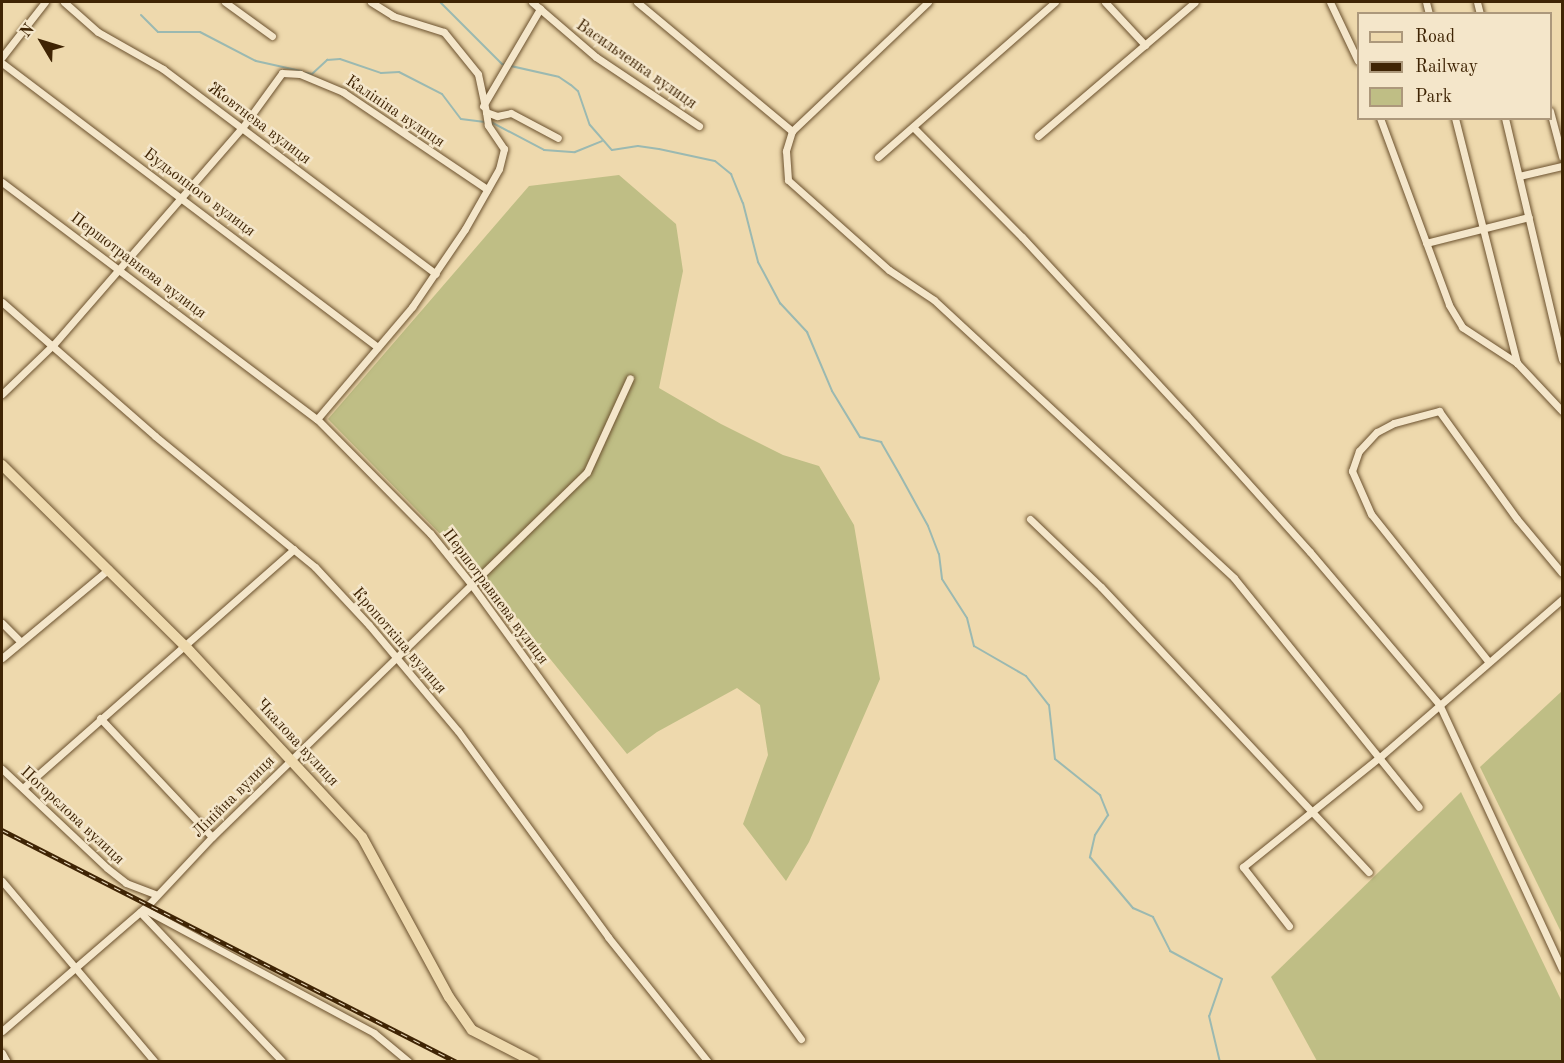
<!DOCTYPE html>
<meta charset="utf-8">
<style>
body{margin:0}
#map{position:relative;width:1564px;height:1063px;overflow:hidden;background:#eed9ad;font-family:"Old Standard TT",serif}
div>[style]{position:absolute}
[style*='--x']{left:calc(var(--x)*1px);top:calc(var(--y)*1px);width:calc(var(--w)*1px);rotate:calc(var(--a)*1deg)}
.green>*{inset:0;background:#bfbe85}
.stream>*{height:2px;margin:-1px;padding:0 1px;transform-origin:1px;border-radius:1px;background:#9bb9b1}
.roads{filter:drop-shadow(0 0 2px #6b512e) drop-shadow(0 0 2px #6b512e)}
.minor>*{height:7px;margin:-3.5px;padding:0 3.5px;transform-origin:3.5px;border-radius:3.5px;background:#f4e6ca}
.primary>*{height:10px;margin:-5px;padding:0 5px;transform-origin:5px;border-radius:5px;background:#eed9ad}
.rail>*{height:4.5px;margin-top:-2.25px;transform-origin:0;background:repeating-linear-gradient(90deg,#f4e6ca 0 7px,#3f2404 0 14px);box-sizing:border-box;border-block:2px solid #3f2404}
span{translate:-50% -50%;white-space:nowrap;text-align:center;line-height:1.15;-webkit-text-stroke:5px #f4e6ca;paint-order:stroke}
.street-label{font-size:16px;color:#3f2404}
.frame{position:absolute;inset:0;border:3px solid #3f2404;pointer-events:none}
.legend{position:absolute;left:1357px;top:12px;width:195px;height:108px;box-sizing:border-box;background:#f4e6ca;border:2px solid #ac987b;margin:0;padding:8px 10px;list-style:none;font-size:18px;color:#3f2404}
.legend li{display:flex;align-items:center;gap:12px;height:30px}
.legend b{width:30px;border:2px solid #ac987b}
.north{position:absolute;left:12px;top:12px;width:60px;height:60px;-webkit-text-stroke:4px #f4e6ca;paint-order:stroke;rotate:308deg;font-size:16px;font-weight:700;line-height:24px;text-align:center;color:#3f2404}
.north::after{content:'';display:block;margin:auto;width:21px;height:27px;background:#3f2404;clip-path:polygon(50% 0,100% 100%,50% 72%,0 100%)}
</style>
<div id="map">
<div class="green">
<div style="clip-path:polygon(619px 175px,676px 224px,683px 271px,659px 388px,721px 424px,783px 455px,819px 466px,854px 525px,880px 679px,809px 842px,786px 881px,743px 824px,768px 755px,760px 705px,737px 688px,657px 732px,627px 754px,492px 587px,328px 419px,529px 186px)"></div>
<div style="clip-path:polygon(1562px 691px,1562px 934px,1480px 767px)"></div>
<div style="clip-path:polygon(1461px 792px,1562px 1002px,1562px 1061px,1317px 1061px,1271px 977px)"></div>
</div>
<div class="stream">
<div style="--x:440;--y:2;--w:88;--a:45"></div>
<div style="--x:502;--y:64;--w:58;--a:12.8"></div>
<div style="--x:559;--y:77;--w:14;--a:34"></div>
<div style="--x:571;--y:85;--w:9;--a:41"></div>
<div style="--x:578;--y:91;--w:36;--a:71"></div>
<div style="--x:590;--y:125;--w:33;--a:49"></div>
<div style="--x:612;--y:150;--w:26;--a:-9"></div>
<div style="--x:638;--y:146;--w:21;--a:8"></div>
<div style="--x:659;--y:149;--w:57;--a:12.1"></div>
<div style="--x:715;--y:161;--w:21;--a:39"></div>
<div style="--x:731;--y:174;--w:31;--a:68"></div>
<div style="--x:743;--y:203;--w:61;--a:75.7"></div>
<div style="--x:758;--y:262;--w:47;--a:61.8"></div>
<div style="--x:780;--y:303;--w:40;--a:47"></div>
<div style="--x:807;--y:332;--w:64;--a:67"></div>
<div style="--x:832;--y:391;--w:54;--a:58.7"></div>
<div style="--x:860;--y:437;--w:22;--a:13"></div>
<div style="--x:881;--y:442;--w:38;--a:60"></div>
<div style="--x:900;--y:475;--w:58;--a:61.2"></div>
<div style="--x:928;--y:526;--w:30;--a:69"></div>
<div style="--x:939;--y:554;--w:25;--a:83"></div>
<div style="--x:942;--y:579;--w:46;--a:57.3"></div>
<div style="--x:967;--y:618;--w:29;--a:76"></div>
<div style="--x:974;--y:646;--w:60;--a:30"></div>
<div style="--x:1026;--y:676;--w:37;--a:52"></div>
<div style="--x:1049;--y:705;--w:54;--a:83.7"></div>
<div style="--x:1055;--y:759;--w:58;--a:38.7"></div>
<div style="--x:1100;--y:795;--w:22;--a:68"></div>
<div style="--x:1108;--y:815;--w:24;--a:123"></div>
<div style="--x:1095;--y:835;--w:23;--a:103"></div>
<div style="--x:1090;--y:857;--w:67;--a:49.9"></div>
<div style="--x:1133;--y:908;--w:22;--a:24"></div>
<div style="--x:1153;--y:917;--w:38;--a:63"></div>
<div style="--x:1170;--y:951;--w:59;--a:28.3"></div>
<div style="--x:1222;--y:979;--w:39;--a:109"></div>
<div style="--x:1209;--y:1016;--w:47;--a:76.6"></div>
<div style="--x:141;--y:15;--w:24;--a:45"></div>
<div style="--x:158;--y:32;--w:42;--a:0"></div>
<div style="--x:200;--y:32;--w:63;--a:27.4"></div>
<div style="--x:256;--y:61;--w:46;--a:12.5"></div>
<div style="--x:306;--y:73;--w:6;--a:9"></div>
<div style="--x:312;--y:74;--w:21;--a:-43"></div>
<div style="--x:327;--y:60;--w:13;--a:-4"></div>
<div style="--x:340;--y:59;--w:43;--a:18.9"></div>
<div style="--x:381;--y:73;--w:18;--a:-3"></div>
<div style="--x:399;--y:72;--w:48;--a:27.1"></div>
<div style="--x:442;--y:94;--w:31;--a:53"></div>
<div style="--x:461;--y:119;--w:24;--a:7"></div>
<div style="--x:491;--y:122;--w:60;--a:27.8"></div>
<div style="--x:544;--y:150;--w:31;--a:4"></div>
<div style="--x:575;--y:152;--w:29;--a:-22"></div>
</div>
<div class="roads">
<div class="minor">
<div style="--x:64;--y:2;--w:45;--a:41.4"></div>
<div style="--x:98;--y:32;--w:75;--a:29.6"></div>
<div style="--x:163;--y:69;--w:341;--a:36.9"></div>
<div style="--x:225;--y:2;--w:58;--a:35.9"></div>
<div style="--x:371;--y:2;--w:26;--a:32"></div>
<div style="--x:393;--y:16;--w:53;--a:17.4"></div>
<div style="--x:444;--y:32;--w:54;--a:51"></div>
<div style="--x:478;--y:74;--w:39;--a:78"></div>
<div style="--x:486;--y:112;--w:12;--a:20"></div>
<div style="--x:497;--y:116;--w:14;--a:-12"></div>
<div style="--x:511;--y:113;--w:53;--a:28"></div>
<div style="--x:532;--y:2;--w:84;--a:40.7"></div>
<div style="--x:596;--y:57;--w:124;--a:33.8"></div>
<div style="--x:637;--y:2;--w:202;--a:39.8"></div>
<div style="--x:928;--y:2;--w:187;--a:136.5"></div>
<div style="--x:792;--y:131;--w:21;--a:107"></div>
<div style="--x:786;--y:151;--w:29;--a:86"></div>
<div style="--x:788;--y:180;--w:135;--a:41.7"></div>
<div style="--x:889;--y:270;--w:54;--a:33.7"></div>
<div style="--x:934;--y:300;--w:409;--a:42.8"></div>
<div style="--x:1234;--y:578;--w:294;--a:51.1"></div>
<div style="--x:1105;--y:2;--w:59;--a:47.1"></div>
<div style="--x:1330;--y:2;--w:65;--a:64.6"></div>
<div style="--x:1426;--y:2;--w:12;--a:76"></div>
<div style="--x:1477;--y:2;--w:12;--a:76"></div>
<div style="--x:2;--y:57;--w:70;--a:-52"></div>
<div style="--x:2;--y:63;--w:471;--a:37.1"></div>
<div style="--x:483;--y:106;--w:113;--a:-59.6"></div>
<div style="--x:1550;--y:111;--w:47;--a:75.1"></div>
<div style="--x:1380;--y:118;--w:199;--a:69.7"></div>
<div style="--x:1449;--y:305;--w:26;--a:59"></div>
<div style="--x:1462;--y:327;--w:66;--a:33.2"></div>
<div style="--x:1517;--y:363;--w:66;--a:46.8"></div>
<div style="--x:1455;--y:118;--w:253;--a:75.8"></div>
<div style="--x:1505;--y:118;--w:248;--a:76.7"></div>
<div style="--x:914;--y:128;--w:153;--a:45.3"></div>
<div style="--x:1022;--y:237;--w:243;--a:47.2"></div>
<div style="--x:1187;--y:415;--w:184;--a:48.1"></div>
<div style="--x:1310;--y:552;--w:199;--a:49.7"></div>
<div style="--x:1439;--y:704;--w:292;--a:65.1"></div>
<div style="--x:1038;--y:136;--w:206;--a:-40.5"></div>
<div style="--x:878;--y:157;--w:235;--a:-41.2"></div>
<div style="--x:1519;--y:176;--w:44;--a:-13.1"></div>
<div style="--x:2;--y:182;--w:394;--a:37"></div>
<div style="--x:317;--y:419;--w:161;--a:45.3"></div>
<div style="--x:430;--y:533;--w:65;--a:51.2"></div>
<div style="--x:471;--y:584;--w:562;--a:54.05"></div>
<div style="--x:1426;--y:243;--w:106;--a:-14.2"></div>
<div style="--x:2;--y:302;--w:203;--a:41.2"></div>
<div style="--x:155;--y:436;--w:207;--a:39.3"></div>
<div style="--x:315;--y:567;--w:79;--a:47"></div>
<div style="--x:369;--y:625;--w:138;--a:50"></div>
<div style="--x:458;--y:731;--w:255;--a:53.9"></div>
<div style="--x:608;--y:937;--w:160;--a:51.3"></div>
<div style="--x:2;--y:394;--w:72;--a:-43.9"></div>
<div style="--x:54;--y:344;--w:286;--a:-49"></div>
<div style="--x:242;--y:128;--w:68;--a:-54"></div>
<div style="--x:282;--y:73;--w:18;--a:3"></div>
<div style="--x:300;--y:74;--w:47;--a:22.7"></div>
<div style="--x:343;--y:92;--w:174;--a:34"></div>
<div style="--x:317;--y:419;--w:147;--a:-49.7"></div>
<div style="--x:412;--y:307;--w:94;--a:-55.8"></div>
<div style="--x:465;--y:229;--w:69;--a:-60.5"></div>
<div style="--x:499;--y:169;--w:21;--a:-76"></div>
<div style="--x:504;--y:149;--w:29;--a:-124"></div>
<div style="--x:488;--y:125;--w:13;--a:-99"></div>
<div style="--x:1030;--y:519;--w:98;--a:43.8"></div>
<div style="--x:1101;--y:587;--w:391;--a:46.8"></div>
<div style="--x:2;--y:623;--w:25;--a:45"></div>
<div style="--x:2;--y:658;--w:139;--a:-39.8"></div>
<div style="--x:1488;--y:661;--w:188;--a:-128.5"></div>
<div style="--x:1371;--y:514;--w:47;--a:-113.8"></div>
<div style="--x:1352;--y:471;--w:21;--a:-71"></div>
<div style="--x:1359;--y:451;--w:26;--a:-47"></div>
<div style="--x:1377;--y:432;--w:19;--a:-28"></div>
<div style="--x:1394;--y:423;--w:47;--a:-14.9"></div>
<div style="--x:1439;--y:411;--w:133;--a:54.2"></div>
<div style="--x:1517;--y:519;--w:70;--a:50.2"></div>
<div style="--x:100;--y:718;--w:163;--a:46.7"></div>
<div style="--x:2;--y:769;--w:144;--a:43.3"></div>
<div style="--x:107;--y:868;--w:24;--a:38"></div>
<div style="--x:126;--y:883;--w:33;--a:21"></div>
<div style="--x:23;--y:788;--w:361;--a:-41.4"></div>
<div style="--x:2;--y:881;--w:237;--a:49.8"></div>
<div style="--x:144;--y:909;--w:261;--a:28.3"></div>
<div style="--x:374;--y:1033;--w:45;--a:39.6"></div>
<div style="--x:140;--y:912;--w:207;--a:46.4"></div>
<div style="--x:1289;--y:926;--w:75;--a:-127.9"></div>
<div style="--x:1243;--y:867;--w:177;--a:-38.8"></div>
<div style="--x:1381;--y:756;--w:240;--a:-40.9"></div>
<div style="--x:2;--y:1031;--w:194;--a:-40.8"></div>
<div style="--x:149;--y:904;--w:92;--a:-46.8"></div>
<div style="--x:212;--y:837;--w:523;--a:-44.23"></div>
<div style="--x:587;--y:472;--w:103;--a:-65.4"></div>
<div style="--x:2;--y:1053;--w:10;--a:61"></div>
</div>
<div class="primary">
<div style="--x:2;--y:465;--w:259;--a:44.7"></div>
<div style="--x:186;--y:647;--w:259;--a:47.2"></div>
<div style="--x:362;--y:837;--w:182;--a:61.5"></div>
<div style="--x:449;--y:997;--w:40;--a:55.1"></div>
<div style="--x:472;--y:1030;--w:70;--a:27.3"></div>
</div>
</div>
<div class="rail">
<div style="--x:2;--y:830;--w:511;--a:27.02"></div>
</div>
<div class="street-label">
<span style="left:636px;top:65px;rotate:35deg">Васильченка вулиця</span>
<span style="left:395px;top:112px;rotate:34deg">Калініна вулиця</span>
<span style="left:259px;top:124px;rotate:37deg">Жовтнева вулиця</span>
<span style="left:199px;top:193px;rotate:37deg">Будьонного вулиця</span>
<span style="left:138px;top:266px;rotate:37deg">Першотравнева вулиця</span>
<span style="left:495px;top:597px;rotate:53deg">Першотравнева вулиця</span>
<span style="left:399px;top:641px;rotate:49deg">Кропоткіна вулиця</span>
<span style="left:297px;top:743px;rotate:47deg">Чкалова вулиця</span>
<span style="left:234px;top:797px;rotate:-45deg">Лінійна вулиця</span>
<span style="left:72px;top:816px;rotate:43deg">Погорєлова вулиця</span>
</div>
<div class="frame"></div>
<ul class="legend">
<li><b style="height:8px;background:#eed9ad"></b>Road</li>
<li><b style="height:8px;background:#3f2404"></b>Railway</li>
<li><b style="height:16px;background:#bfbe85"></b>Park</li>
</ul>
<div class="north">N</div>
</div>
